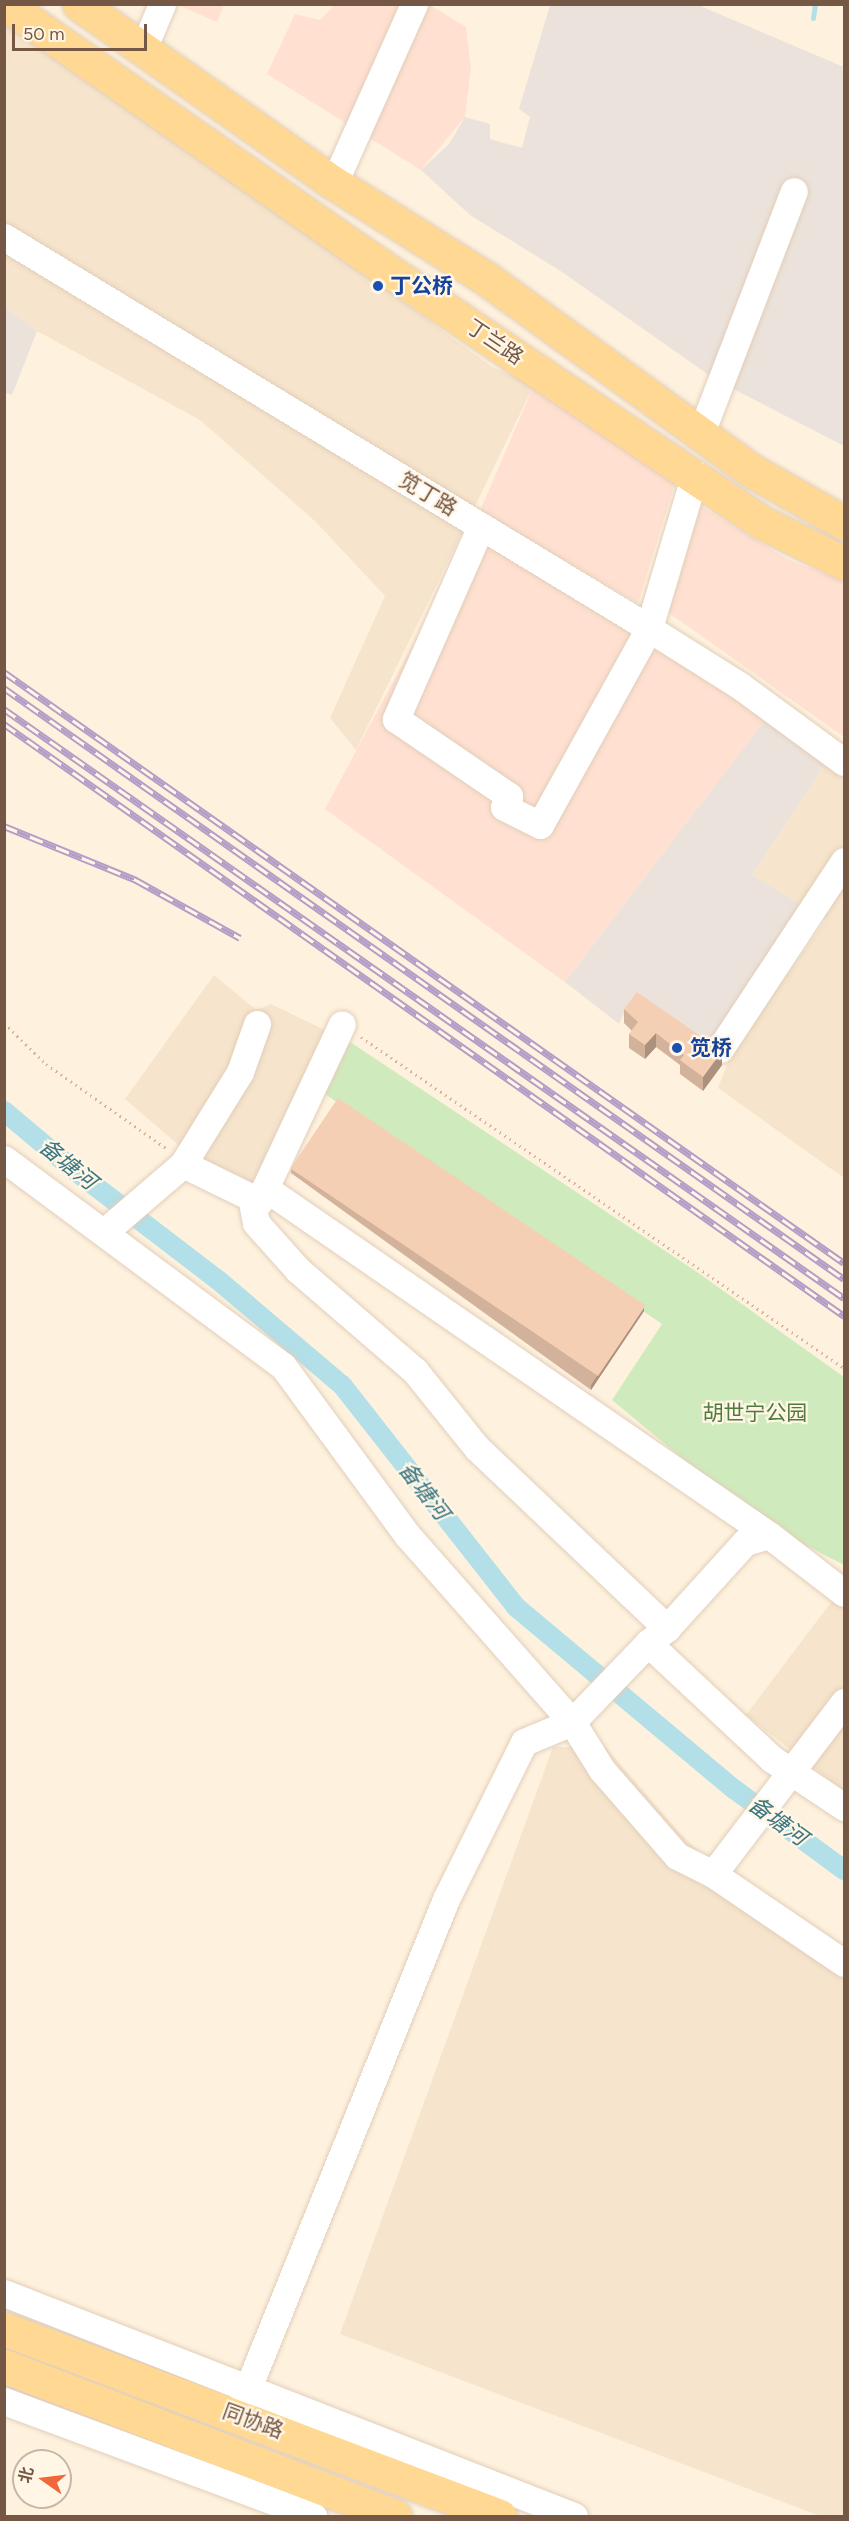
<!DOCTYPE html>
<meta charset="utf-8">
<style>
body{margin:0}
#map{position:relative;width:849px;height:2521px;overflow:hidden;background:#fef2de;font-family:Figtree,"Noto Sans SC",sans-serif}
div>[style]{position:absolute}
[style*='--x']{left:calc(var(--x)*1px);top:calc(var(--y)*1px);width:calc(var(--w)*1px);rotate:calc(var(--a)*1deg)}
.residential>*{inset:0;background:#f6e4cc}
.commercial>*{inset:0;background:#ffe0d1}
.industrial>*{inset:0;background:#ebe3db}
.green>*{inset:0;background:#cfebbd}
.stream>*{height:5px;margin:-2.5px;padding:0 2.5px;transform-origin:2.5px;border-radius:2.5px;background:#b2dfe8}
.canal>*{height:20px;margin:-10px;padding:0 10px;transform-origin:10px;border-radius:10px;background:#b2dfe8}
.path>*{height:3px;margin-top:-1.5px;transform-origin:0;background:repeating-linear-gradient(90deg,#d9b298 0 1.5px,transparent 0 6px)}
.roads{filter:drop-shadow(0 0 2px #e2ceba) drop-shadow(0 0 2px #e2ceba)}
.minor>*{height:27px;margin:-13.5px;padding:0 13.5px;transform-origin:13.5px;border-radius:13.5px;background:#fff}
.major>*{height:33px;margin:-16.5px;padding:0 16.5px;transform-origin:16.5px;border-radius:16.5px;background:#ffd994}
.rail>*{height:7px;margin-top:-3.5px;transform-origin:0;background:repeating-linear-gradient(90deg,#fff6e6 0 14px,#b49dc6 0 28px);box-sizing:border-box;border-block:2px solid #b49dc6}
.wall>*{inset:0;background:#d3b29b}
.shaded-wall>*{inset:0;background:#ac917e}
.building>*{inset:0;background:#f5cfb4;transform-origin:0 0}
.dots>*{width:16px;height:16px;translate:-50% -50%;box-sizing:border-box;border:3px solid #fff6e6;border-radius:50%}
span{translate:-50% -50%;white-space:nowrap;text-align:center;line-height:1.15;-webkit-text-stroke:4.5px #fff6e6;paint-order:stroke}
.transit-label{font-size:21px;color:#164399;font-weight:700}
.left{translate:0 -50%;text-align:left}
.street-label{font-size:21px;color:#755745}
.park-label{font-size:21px;color:#4e7c3c}
.water-label{font-size:22px;color:#3b7683;font-style:italic}
.frame{position:absolute;inset:0;border:6px solid #755745;pointer-events:none}
.north{position:absolute;left:12px;top:2449px;width:60px;height:60px;box-sizing:border-box;background:#fff6e6;border:2px solid #c8b6a6;border-radius:50%;rotate:284deg;font-size:16px;font-weight:700;line-height:24px;text-align:center;color:#755745}
.north::after{content:'';display:block;margin:auto;width:21px;height:27px;background:#f0673b;clip-path:polygon(50% 0,100% 100%,50% 72%,0 100%)}
.scale{position:absolute;left:12px;top:24px;width:135px;height:27px;box-sizing:border-box;border:3px solid #755745;border-top:0;padding-left:8px;font-size:18px;line-height:21px;white-space:nowrap;color:#755745;-webkit-text-stroke:4px #fff6e6;paint-order:stroke}
</style>
<div id="map">
<div class="residential">
<div style="clip-path:polygon(5px 21px,272px 205px,492px 367px,534px 385px,356px 750px,330px 718px,385px 596px,316px 522px,200px 420px,37px 331px,5px 307px)"></div>
<div style="clip-path:polygon(827px 761px,844px 773px,844px 1178px,718px 1088px,732px 1052px,826px 920px,752px 875px)"></div>
<div style="clip-path:polygon(214px 975px,256px 1010px,271px 1004px,331px 1033px,257px 1190px,197px 1161px,125px 1099px)"></div>
<div style="clip-path:polygon(844px 1585px,844px 1791px,746px 1715px)"></div>
<div style="clip-path:polygon(553px 1747px,605px 1747px,678px 1831px,788px 1941px,844px 1974px,844px 2516px,820px 2516px,340px 2334px)"></div>
</div>
<div class="commercial">
<div style="clip-path:polygon(178px 5px,178px 4px,224px 5px,217px 22px)"></div>
<div style="clip-path:polygon(334px 5px,430px 5px,466px 27px,471px 68px,465px 117px,421px 170px,267px 74px,295px 14px,320px 20px)"></div>
<div style="clip-path:polygon(534px 385px,675px 483px,638px 603px,480px 511px)"></div>
<div style="clip-path:polygon(701px 506px,787px 559px,844px 581px,844px 737px,666px 611px,686px 529px)"></div>
<div style="clip-path:polygon(473px 532px,767px 717px,565px 982px,325px 809px)"></div>
</div>
<div class="industrial">
<div style="clip-path:polygon(550px 5px,698px 5px,844px 67px,844px 446px,716px 380px,562px 272px,470px 215px,421px 170px,449px 144px,465px 117px,490px 124px,490px 139px,522px 148px,530px 117px,519px 109px)"></div>
<div style="clip-path:polygon(5px 307px,37px 331px,12px 395px,5px 393px)"></div>
<div style="clip-path:polygon(767px 717px,827px 761px,752px 875px,805px 907px,714px 1051px,631px 999px,619px 1024px,565px 982px)"></div>
</div>
<div class="green">
<div style="clip-path:polygon(350px 1042px,697px 1272px,844px 1377px,844px 1565px,757px 1520px,612px 1400px,662px 1324px,325px 1094px)"></div>
</div>
<div class="stream">
<div style="--x:813;--y:18;--w:14;--a:-82"></div>
</div>
<div class="canal">
<div style="--x:4;--y:1111;--w:92;--a:40.1"></div>
<div style="--x:74;--y:1170;--w:181;--a:37.4"></div>
<div style="--x:218;--y:1280;--w:162;--a:40.3"></div>
<div style="--x:342;--y:1385;--w:282;--a:51.9"></div>
<div style="--x:516;--y:1607;--w:284;--a:39.9"></div>
<div style="--x:734;--y:1789;--w:137;--a:36.4"></div>
</div>
<div class="path">
<div style="--x:4;--y:1023;--w:59;--a:44.3"></div>
<div style="--x:46;--y:1064;--w:146;--a:35"></div>
<div style="--x:361;--y:1037;--w:586;--a:34.42"></div>
</div>
<div class="roads">
<div class="minor">
<div style="--x:144;--y:47;--w:47;--a:-67.3"></div>
<div style="--x:334;--y:183;--w:196;--a:-65.9"></div>
<div style="--x:4;--y:237;--w:737;--a:31.23"></div>
<div style="--x:634;--y:619;--w:124;--a:32.2"></div>
<div style="--x:739;--y:685;--w:130;--a:36.3"></div>
<div style="--x:701;--y:433;--w:259;--a:-69"></div>
<div style="--x:481;--y:526;--w:211;--a:113.8"></div>
<div style="--x:396;--y:719;--w:137;--a:34.3"></div>
<div style="--x:509;--y:796;--w:12;--a:114"></div>
<div style="--x:504;--y:807;--w:40;--a:26.6"></div>
<div style="--x:540;--y:825;--w:225;--a:-61"></div>
<div style="--x:649;--y:628;--w:161;--a:-73.4"></div>
<div style="--x:720;--y:1049;--w:225;--a:-56.6"></div>
<div style="--x:4;--y:1159;--w:347;--a:36.6"></div>
<div style="--x:283;--y:1366;--w:211;--a:53.7"></div>
<div style="--x:408;--y:1536;--w:248;--a:48.6"></div>
<div style="--x:572;--y:1722;--w:57;--a:58"></div>
<div style="--x:602;--y:1770;--w:114;--a:48.9"></div>
<div style="--x:677;--y:1856;--w:40;--a:26.6"></div>
<div style="--x:713;--y:1874;--w:158;--a:34.2"></div>
<div style="--x:183;--y:1164;--w:85;--a:26"></div>
<div style="--x:259;--y:1201;--w:195;--a:-64.9"></div>
<div style="--x:265;--y:1188;--w:612;--a:34.55"></div>
<div style="--x:251;--y:1197;--w:26;--a:79"></div>
<div style="--x:256;--y:1223;--w:63;--a:48.2"></div>
<div style="--x:298;--y:1270;--w:155;--a:40.8"></div>
<div style="--x:415;--y:1371;--w:99;--a:51.2"></div>
<div style="--x:477;--y:1448;--w:262;--a:43.5"></div>
<div style="--x:104;--y:1232;--w:104;--a:-40.7"></div>
<div style="--x:183;--y:1164;--w:108;--a:-58.2"></div>
<div style="--x:240;--y:1072;--w:51;--a:-70.5"></div>
<div style="--x:648;--y:1643;--w:170;--a:43.1"></div>
<div style="--x:772;--y:1759;--w:87;--a:33.7"></div>
<div style="--x:713;--y:1874;--w:216;--a:-52.7"></div>
<div style="--x:4;--y:2293;--w:612;--a:21.37"></div>
<div style="--x:4;--y:2401;--w:330;--a:20.4"></div>
<div style="--x:237;--y:2415;--w:557;--a:-67.95"></div>
<div style="--x:446;--y:1899;--w:175;--a:-63.6"></div>
<div style="--x:524;--y:1742;--w:52;--a:-22.6"></div>
<div style="--x:572;--y:1722;--w:110;--a:-46.1"></div>
<div style="--x:648;--y:1643;--w:24;--a:-38"></div>
<div style="--x:667;--y:1628;--w:116;--a:-47.8"></div>
<div style="--x:745;--y:1542;--w:25;--a:-16"></div>
<div style="--x:769;--y:1535;--w:95;--a:37.7"></div>
</div>
<div class="major">
<div style="--x:5;--y:4;--w:435;--a:34.9"></div>
<div style="--x:362;--y:253;--w:483;--a:34"></div>
<div style="--x:763;--y:523;--w:90;--a:26.3"></div>
<div style="--x:79;--y:4;--w:312;--a:35.1"></div>
<div style="--x:334;--y:183;--w:181;--a:32.1"></div>
<div style="--x:487;--y:279;--w:329;--a:35.9"></div>
<div style="--x:754;--y:472;--w:103;--a:29.5"></div>
<div style="--x:4;--y:2329;--w:530;--a:20.66"></div>
<div style="--x:4;--y:2366;--w:419;--a:21"></div>
</div>
</div>
<div class="rail">
<div style="--x:4;--y:672;--w:1027;--a:35.13"></div>
<div style="--x:4;--y:688;--w:1027;--a:35.13"></div>
<div style="--x:4;--y:709;--w:1026;--a:35.04"></div>
<div style="--x:4;--y:724;--w:1028;--a:35.17"></div>
<div style="--x:4;--y:826;--w:143;--a:22.2"></div>
<div style="--x:136;--y:880;--w:119;--a:29.1"></div>
</div>
<div class="wall">
<div style="clip-path:polygon(624px 1009px,722px 1065px,703px 1091px,680px 1074px,680px 1065px,656px 1047px,645px 1059px,629px 1048px,629px 1034px,632px 1031px,624px 1023px)"></div>
<div style="clip-path:polygon(291px 1169px,644px 1311px,591px 1390px,291px 1173px)"></div>
</div>
<div class="shaded-wall">
<div style="clip-path:polygon(656px 1033px,656px 1047px,645px 1059px,645px 1045px)"></div>
<div style="clip-path:polygon(722px 1051px,722px 1065px,703px 1091px,703px 1077px)"></div>
<div style="clip-path:polygon(644px 1307px,644px 1311px,591px 1390px,591px 1385px)"></div>
</div>
<div class="building">
<div style="clip-path:polygon(637px 992px,722px 1051px,703px 1077px,680px 1060px,684px 1055px,656px 1033px,645px 1045px,629px 1034px,638px 1022px,624px 1009px)"></div>
<div style="left:338px;top:1098px;width:371px;height:85px;rotate:34deg"></div>
</div>
<div class="dots">
<div style="left:378px;top:286px;background:#1a4fb4"></div>
<div style="left:677px;top:1048px;background:#1a4fb4"></div>
</div>
<div class="transit-label">
<span class="left" style="left:390px;top:286px">丁公桥</span>
<span class="left" style="left:690px;top:1048px">笕桥</span>
</div>
<div class="street-label">
<span style="left:495px;top:342px;rotate:34deg">丁兰路</span>
<span style="left:428px;top:494px;rotate:31deg">笕丁路</span>
<span style="left:253px;top:2421px;rotate:20deg">同协路</span>
</div>
<div class="park-label">
<span style="left:755px;top:1413px">胡世宁公园</span>
</div>
<div class="water-label">
<span style="left:68px;top:1164px;rotate:39deg">备塘河</span>
<span style="left:424px;top:1491px;rotate:52deg">备塘河</span>
<span style="left:778px;top:1821px;rotate:36deg">备塘河</span>
</div>
<div class="frame"></div>
<div class="north">北</div>
<div class="scale">50 m</div>
</div>
